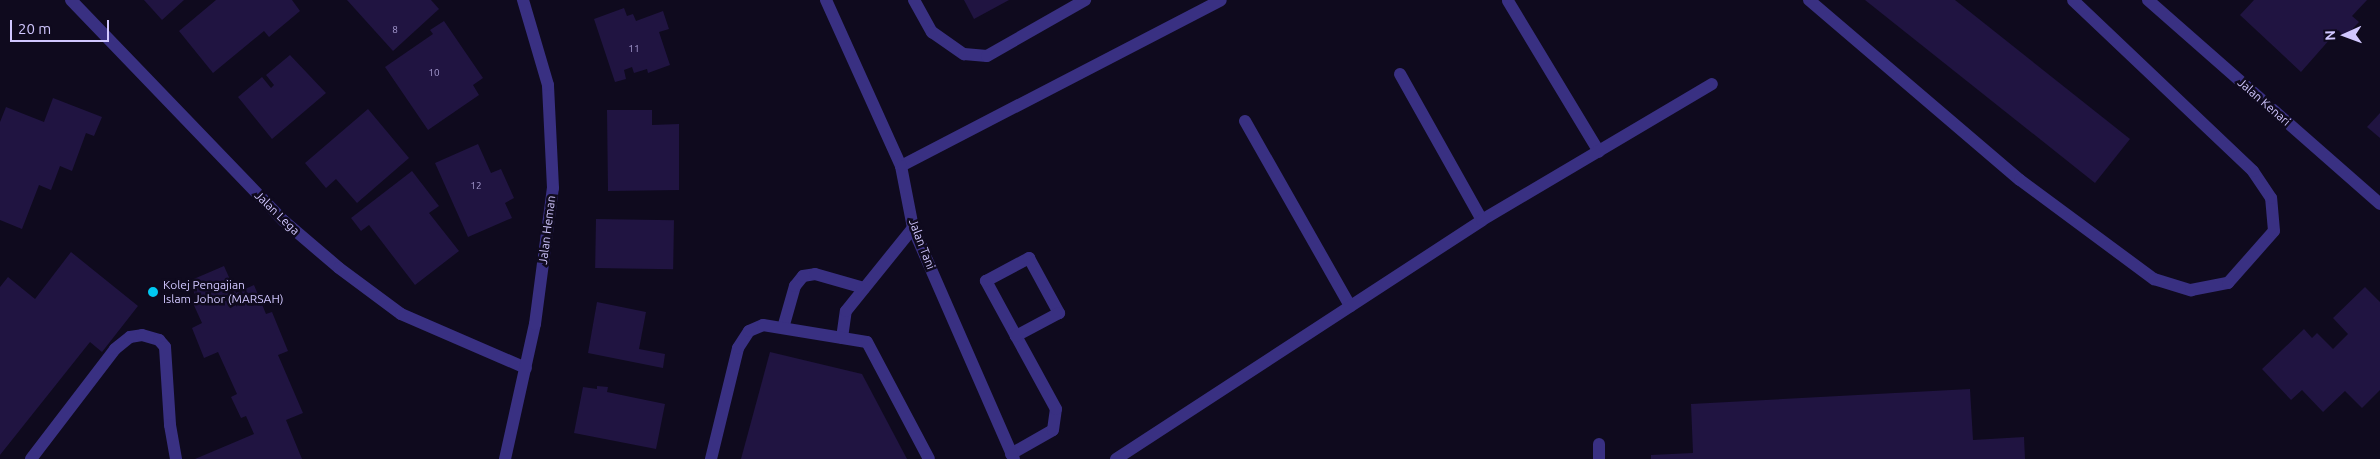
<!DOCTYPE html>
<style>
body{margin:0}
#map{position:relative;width:2380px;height:459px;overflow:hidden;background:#0f0a1e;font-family:Ubuntu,sans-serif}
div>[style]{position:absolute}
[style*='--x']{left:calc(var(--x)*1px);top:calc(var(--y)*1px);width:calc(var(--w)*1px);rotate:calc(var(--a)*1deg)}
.building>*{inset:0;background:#201441;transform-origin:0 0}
.lane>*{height:12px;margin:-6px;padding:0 6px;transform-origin:6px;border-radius:6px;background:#393082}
.street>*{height:12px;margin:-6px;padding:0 6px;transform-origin:6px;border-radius:6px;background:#393082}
.dots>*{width:14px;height:14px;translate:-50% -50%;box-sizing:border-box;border:2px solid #0f0a1e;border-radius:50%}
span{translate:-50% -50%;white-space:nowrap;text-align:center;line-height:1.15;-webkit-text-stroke:5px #0f0a1e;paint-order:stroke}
.number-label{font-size:10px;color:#a59ad0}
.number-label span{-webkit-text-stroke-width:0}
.street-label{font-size:12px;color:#d1c7ff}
.poi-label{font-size:12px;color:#d1c7ff}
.left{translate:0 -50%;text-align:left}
.north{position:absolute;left:2320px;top:10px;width:50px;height:50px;-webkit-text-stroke:4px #0f0a1e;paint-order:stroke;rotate:268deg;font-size:14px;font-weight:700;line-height:20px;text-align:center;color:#d1c7ff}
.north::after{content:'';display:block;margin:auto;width:18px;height:22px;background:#d1c7ff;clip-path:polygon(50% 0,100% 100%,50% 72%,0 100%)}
.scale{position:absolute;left:10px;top:20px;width:99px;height:22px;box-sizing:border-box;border:2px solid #d1c7ff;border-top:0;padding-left:6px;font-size:15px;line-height:18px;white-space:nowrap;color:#d1c7ff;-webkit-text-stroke:4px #0f0a1e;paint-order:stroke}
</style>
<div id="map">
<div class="building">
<div style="clip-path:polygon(144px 0,184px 0,162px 20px)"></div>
<div style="clip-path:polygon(216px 0,292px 0,300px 11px,269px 37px,264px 31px,213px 73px,179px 31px)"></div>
<div style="clip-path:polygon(347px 0,431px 0,439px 9px,393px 51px)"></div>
<div style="clip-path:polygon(964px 0,1009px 0,974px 19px)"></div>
<div style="clip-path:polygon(1865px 0,1955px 0,2130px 139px,2095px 183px)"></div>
<div style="clip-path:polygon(2254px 0,2367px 0,2352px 16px,2359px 22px,2345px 37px,2338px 30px,2301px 72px,2240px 15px)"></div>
<div style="clip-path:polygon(624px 8px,627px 16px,633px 14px,636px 21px,663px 11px,669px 29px,659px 32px,670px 65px,648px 73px,647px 69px,634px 73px,632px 67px,624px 70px,626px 79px,615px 82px,594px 19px)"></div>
<div style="clip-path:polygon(444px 21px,483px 78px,473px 85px,479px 95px,428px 130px,385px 67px,433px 34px,430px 30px)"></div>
<div style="clip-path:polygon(290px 55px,326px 93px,272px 139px,238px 97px,262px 77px,271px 88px,274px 85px,266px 75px)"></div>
<div style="clip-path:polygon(53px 98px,102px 117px,94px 136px,86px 133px,72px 171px,60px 166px,51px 190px,39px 185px,22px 229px,0 220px,0 122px,6px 107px,44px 122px)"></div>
<div style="clip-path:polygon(368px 109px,409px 158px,357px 203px,336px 179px,326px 188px,305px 163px)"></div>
<div style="clip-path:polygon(607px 110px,652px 110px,652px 125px,679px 124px,679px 190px,608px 191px)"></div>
<div style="clip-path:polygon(2380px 113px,2380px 138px,2367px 127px)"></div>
<div style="clip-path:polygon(478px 144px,491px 173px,501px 169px,514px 198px,505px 203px,512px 218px,468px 237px,435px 163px)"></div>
<div style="clip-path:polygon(412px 171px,439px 206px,429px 213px,459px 251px,415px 285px,369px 225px,361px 231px,351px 218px)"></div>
<div style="left:596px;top:219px;width:78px;height:49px;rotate:1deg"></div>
<div style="clip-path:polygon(71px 252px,138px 306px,102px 352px,90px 342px,0 455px,0 287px,8px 277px,35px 299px)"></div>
<div style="clip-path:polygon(224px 266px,236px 293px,254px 285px,266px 314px,272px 312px,288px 351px,278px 355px,303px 413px,286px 420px,302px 459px,195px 459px,254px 434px,246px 416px,241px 418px,231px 397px,237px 394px,218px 352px,204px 358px,192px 328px,202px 323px,192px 301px,197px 299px,189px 281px)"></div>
<div style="clip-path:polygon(2365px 287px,2380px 302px,2380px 390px,2362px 408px,2345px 391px,2323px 412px,2302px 390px,2291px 400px,2262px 369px,2304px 329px,2312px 338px,2317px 333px,2333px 349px,2348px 334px,2333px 318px)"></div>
<div style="clip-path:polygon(597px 302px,646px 312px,639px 349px,665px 354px,663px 368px,588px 353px)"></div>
<div style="clip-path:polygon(770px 352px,862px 374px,907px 459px,741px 459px)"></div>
<div style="clip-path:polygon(597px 386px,608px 387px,607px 392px,665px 404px,656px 449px,574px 433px,583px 387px,597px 389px)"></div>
<div style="clip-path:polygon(1970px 389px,1973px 440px,2024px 437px,2025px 459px,1651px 459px,1651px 455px,1693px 453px,1691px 404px)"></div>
</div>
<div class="lane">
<div style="--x:914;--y:0;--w:37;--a:61"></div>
<div style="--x:932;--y:32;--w:39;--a:35"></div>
<div style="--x:964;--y:54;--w:23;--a:5"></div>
<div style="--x:987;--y:56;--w:113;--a:-29.7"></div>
<div style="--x:1809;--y:0;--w:277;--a:40.5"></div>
<div style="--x:2020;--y:180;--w:167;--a:36.5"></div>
<div style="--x:2154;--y:279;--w:39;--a:17"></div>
<div style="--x:2191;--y:290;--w:38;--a:-11"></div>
<div style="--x:2228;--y:283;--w:69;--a:-48.5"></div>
<div style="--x:2274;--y:231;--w:33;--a:-95"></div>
<div style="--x:2271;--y:198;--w:32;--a:-124"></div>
<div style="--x:2253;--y:171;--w:248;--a:-136.5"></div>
<div style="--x:1508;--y:1;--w:176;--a:58.9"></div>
<div style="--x:1400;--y:74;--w:167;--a:60.7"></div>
<div style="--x:1245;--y:121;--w:213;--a:60.4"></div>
<div style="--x:901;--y:166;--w:360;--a:-27.4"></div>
<div style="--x:783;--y:328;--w:44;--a:-74.1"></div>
<div style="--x:795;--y:286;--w:13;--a:-51"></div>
<div style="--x:803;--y:276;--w:12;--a:-9"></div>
<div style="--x:815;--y:274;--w:51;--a:15.9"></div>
<div style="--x:842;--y:338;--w:27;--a:-82"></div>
<div style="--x:846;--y:311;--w:107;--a:-51.1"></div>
<div style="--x:1599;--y:444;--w:15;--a:90"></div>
<div style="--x:1011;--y:454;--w:48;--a:-29.7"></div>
<div style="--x:1053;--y:430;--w:21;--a:-82"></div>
<div style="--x:1056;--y:409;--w:83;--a:-118.7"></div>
<div style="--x:1016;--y:336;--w:63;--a:-118.6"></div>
<div style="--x:986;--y:281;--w:49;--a:-28.1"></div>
<div style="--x:1029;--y:258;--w:63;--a:61.4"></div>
<div style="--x:1059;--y:313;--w:49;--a:151.9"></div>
<div style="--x:31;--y:459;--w:138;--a:-52.6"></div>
<div style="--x:115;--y:349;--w:19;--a:-39"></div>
<div style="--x:130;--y:337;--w:12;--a:-9"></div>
<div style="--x:142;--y:335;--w:18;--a:16"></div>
<div style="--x:159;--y:340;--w:9;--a:49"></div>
<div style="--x:165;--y:347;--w:78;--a:86.3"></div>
<div style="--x:170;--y:425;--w:35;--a:80"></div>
<div style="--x:711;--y:459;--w:114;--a:-76.3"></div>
<div style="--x:738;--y:348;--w:20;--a:-57"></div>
<div style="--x:749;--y:331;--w:15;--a:-23"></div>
<div style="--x:763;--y:325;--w:105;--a:9.3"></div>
<div style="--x:867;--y:342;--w:132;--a:62.1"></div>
</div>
<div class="street">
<div style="--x:71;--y:0;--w:307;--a:46.1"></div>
<div style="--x:284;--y:221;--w:72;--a:40.5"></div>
<div style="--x:339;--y:268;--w:77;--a:36.6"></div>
<div style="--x:401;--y:314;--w:136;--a:23.4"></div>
<div style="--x:826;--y:0;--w:182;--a:65.7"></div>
<div style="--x:901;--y:166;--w:63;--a:79"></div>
<div style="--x:913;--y:228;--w:252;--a:66.4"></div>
<div style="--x:2148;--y:0;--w:309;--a:41.3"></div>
<div style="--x:505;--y:459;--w:138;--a:-77.5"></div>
<div style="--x:535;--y:324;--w:137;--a:-82.5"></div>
<div style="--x:553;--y:188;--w:103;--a:-92.8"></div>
<div style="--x:548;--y:85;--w:89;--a:-106.4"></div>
<div style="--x:1116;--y:459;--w:437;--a:-33.1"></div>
<div style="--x:1482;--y:220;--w:267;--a:-30.6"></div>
</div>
<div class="dots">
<div style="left:153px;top:292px;background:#00c8f2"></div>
</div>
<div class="number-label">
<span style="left:395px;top:30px">8</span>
<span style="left:634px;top:49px">11</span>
<span style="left:434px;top:73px">10</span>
<span style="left:476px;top:186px">12</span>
</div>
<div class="street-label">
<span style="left:2264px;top:102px;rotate:41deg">Jalan Kenari</span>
<span style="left:277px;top:213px;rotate:44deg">Jalan Lega</span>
<span style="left:547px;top:230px;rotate:-83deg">Jalan Heman</span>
<span style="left:922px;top:244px;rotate:69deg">Jalan Tani</span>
</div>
<div class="poi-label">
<span class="left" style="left:163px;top:292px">Kolej Pengajian<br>Islam Johor (MARSAH)</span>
</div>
<div class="north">N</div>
<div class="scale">20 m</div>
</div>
